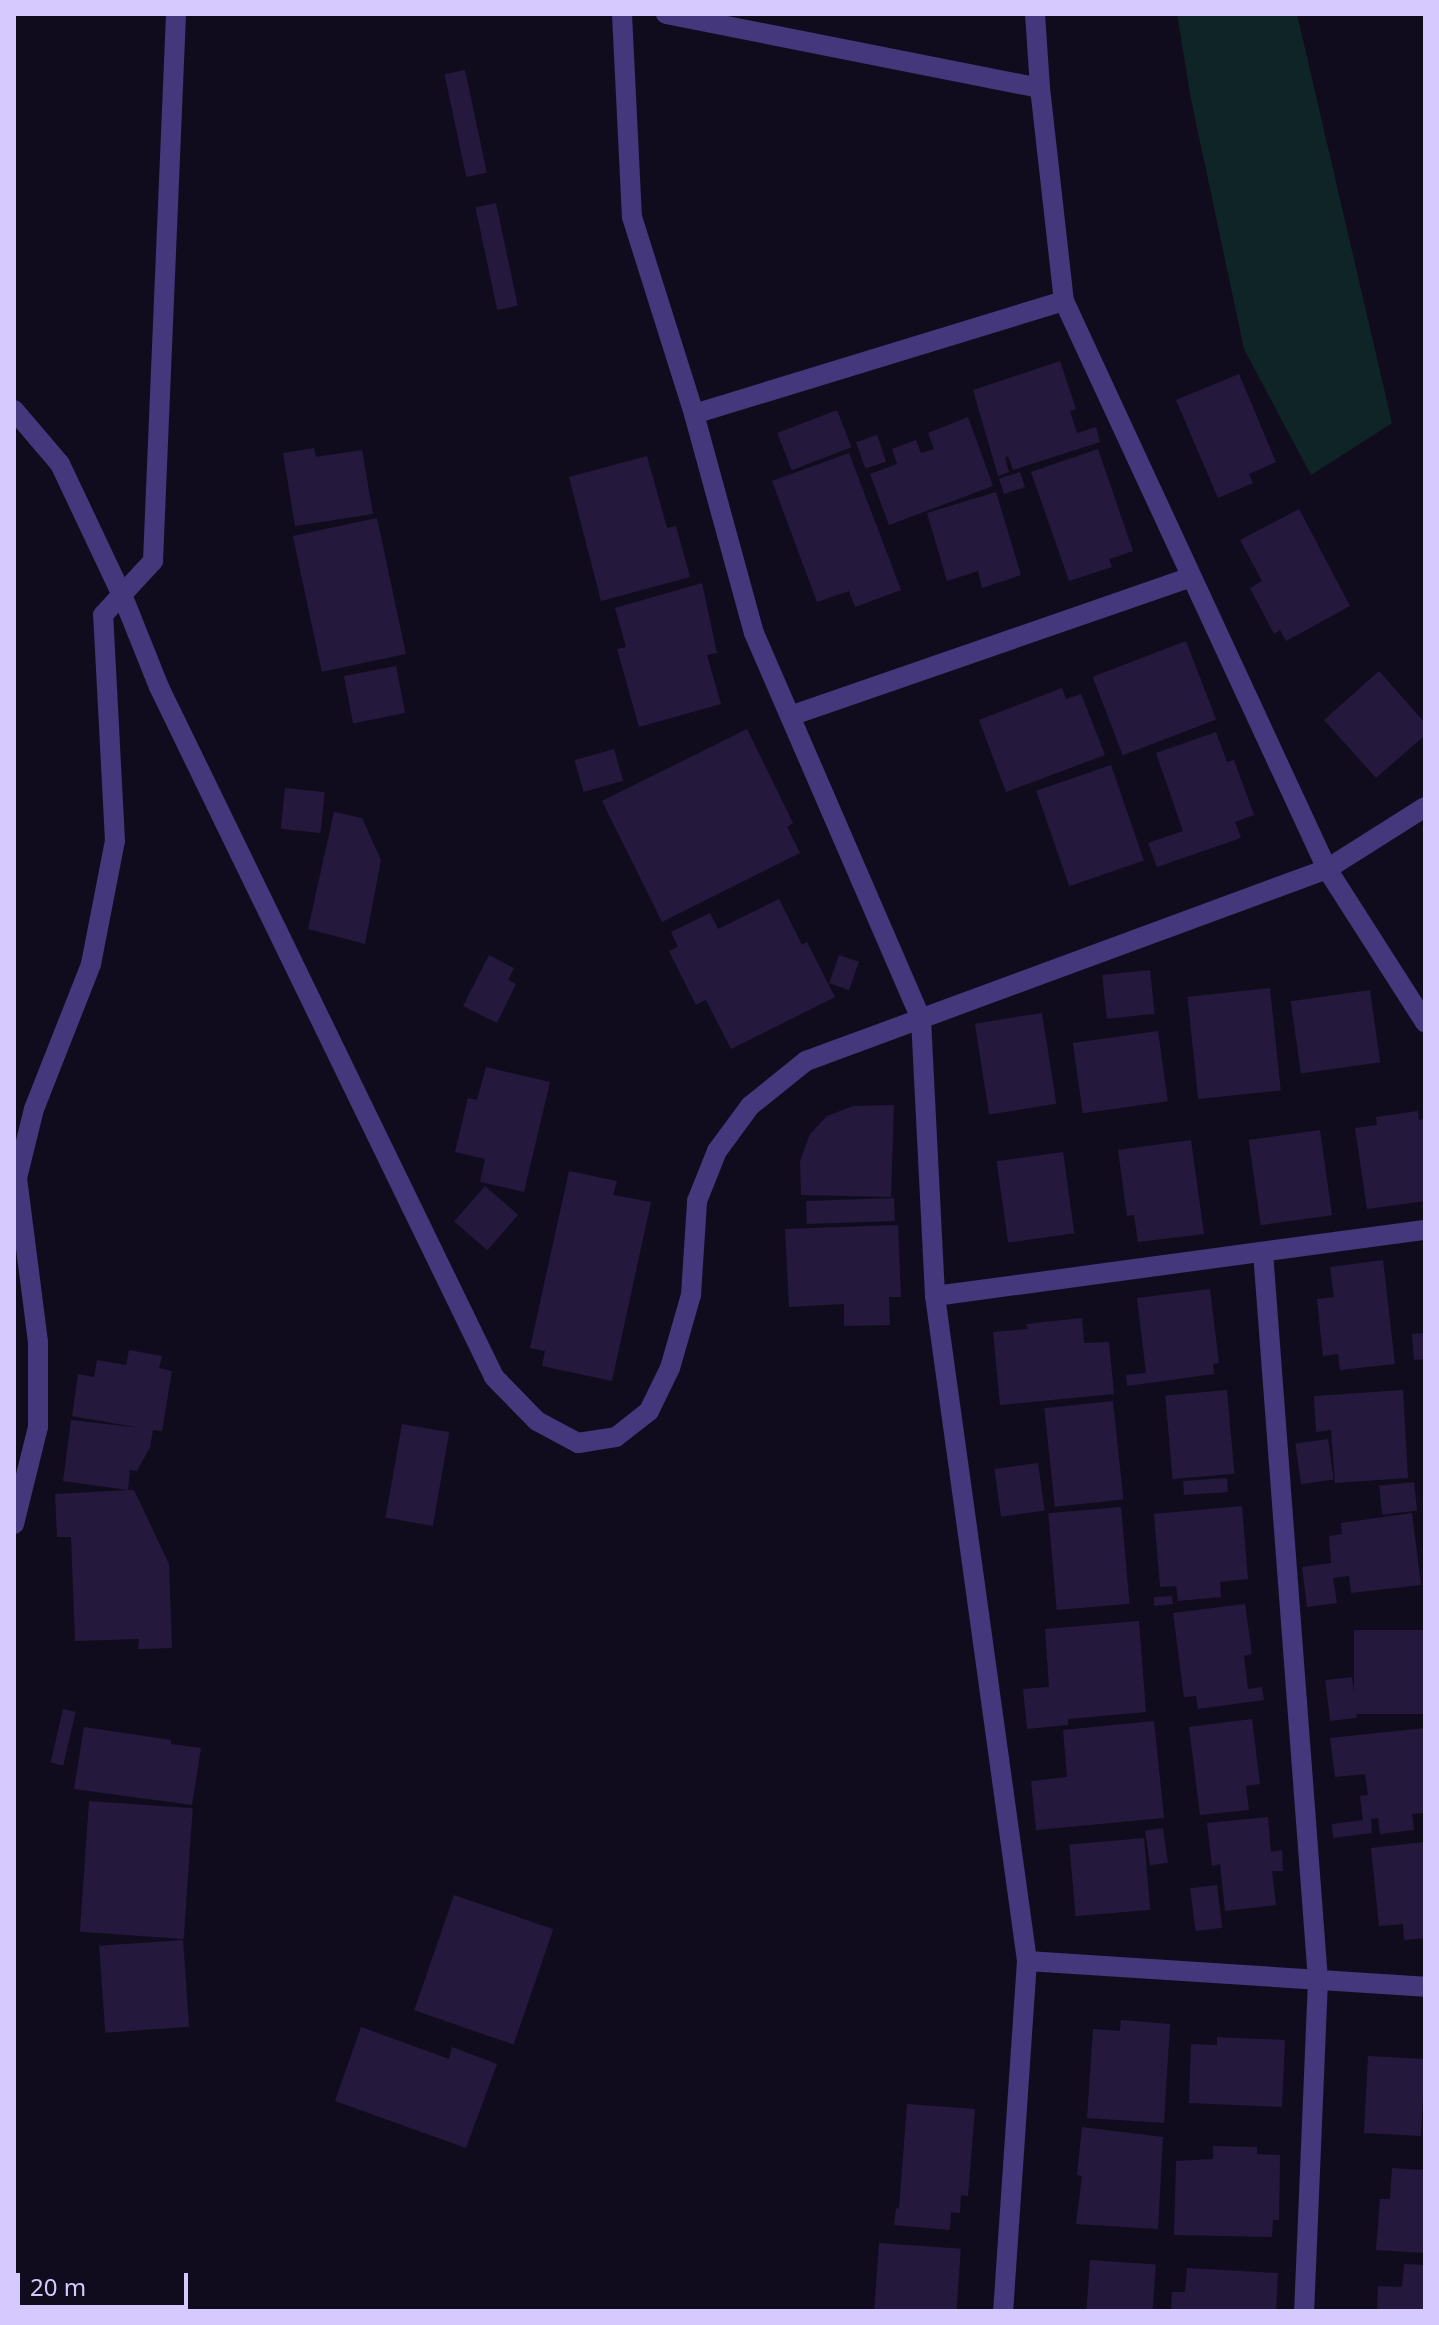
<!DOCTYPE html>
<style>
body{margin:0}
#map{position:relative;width:1439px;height:2325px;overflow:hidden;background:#110c1d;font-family:"Noto Sans",sans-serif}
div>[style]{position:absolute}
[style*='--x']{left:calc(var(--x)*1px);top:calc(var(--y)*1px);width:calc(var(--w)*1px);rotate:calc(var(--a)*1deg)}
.green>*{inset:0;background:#0f2427}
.building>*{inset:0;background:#25183d;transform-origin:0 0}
.minor>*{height:20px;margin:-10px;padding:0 10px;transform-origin:10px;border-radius:10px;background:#44377b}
span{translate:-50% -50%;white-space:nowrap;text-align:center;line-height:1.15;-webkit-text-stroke:7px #110c1d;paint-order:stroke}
.frame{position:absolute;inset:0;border:16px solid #d6c9fe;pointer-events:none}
.scale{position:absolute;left:16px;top:2273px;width:172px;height:36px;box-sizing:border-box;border:4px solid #d6c9fe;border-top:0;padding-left:10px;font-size:24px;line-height:28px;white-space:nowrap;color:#d6c9fe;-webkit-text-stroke:6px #110c1d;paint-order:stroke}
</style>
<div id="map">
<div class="green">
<div style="clip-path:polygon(1177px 14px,1297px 14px,1392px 423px,1311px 475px,1244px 349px,1191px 99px)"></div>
</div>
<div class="building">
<div style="left:465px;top:70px;width:105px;height:21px;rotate:78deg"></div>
<div style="left:496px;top:203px;width:105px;height:21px;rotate:78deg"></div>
<div style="clip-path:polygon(1060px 361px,1076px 409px,1070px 411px,1077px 433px,1096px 427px,1100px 442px,1013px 470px,1008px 456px,1005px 458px,1009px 472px,998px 476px,973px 390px)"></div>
<div style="clip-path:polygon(1239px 374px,1276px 462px,1249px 474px,1253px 483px,1218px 498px,1176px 400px)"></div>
<div style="left:837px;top:410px;width:40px;height:64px;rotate:69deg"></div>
<div style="clip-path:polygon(968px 417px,993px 486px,889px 525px,870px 474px,897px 464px,892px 449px,916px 440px,921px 453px,934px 449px,928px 433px)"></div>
<div style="left:877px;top:435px;width:28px;height:22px;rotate:71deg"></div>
<div style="clip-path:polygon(314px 448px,316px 457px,362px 450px,373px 514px,295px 526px,283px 453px)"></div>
<div style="clip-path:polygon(1098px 449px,1133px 551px,1109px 559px,1112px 567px,1069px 581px,1031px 472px)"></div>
<div style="clip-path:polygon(849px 453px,901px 590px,855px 607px,849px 591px,817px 602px,772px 481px)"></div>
<div style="clip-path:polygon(647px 456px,667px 528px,676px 526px,690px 577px,601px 601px,569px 477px)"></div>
<div style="left:1020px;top:472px;width:16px;height:22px;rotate:72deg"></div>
<div style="clip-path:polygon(996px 492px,1021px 575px,982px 588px,978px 571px,947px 581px,927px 513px)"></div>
<div style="clip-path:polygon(1299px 509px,1350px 606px,1286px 641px,1280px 630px,1274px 634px,1250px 588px,1262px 581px,1240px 540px)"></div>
<div style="left:377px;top:518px;width:139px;height:86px;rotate:78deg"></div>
<div style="clip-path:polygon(702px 583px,717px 653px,707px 655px,721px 704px,639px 727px,617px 649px,626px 647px,615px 608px)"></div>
<div style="left:1186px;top:641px;width:84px;height:100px;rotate:69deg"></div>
<div style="left:396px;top:666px;width:48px;height:53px;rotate:79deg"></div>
<div style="clip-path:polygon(1379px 671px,1425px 723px,1425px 735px,1376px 778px,1324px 720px)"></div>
<div style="clip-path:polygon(1062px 688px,1066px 699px,1081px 694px,1105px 755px,1006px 792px,979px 720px)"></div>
<div style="clip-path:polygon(747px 729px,793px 823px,787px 827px,800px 853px,662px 922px,602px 801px)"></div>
<div style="clip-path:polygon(1216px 732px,1227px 762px,1234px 760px,1254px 815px,1235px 822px,1241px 838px,1157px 867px,1148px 843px,1183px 831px,1156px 753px)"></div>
<div style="left:614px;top:749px;width:33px;height:41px;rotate:74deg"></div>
<div style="left:1111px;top:765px;width:101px;height:79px;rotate:71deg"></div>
<div style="left:285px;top:788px;width:40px;height:41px;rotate:6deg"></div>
<div style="clip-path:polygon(334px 812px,362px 818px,381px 860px,365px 944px,308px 929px)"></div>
<div style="clip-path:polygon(779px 899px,802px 945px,807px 942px,835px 997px,731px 1049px,706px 1000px,696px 1005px,669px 951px,678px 947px,671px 932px,710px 913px,718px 929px)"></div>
<div style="clip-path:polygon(489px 955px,514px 968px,508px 980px,516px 984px,497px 1023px,463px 1006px)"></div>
<div style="left:839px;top:955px;width:21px;height:30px;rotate:19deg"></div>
<div style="left:1150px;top:970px;width:44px;height:48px;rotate:84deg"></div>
<div style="left:1270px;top:988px;width:103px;height:83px;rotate:84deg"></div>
<div style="left:1370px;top:990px;width:73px;height:80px;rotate:82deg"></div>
<div style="left:1042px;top:1013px;width:92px;height:68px;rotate:81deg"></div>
<div style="left:1158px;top:1031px;width:71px;height:86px;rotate:82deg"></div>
<div style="clip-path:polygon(486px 1067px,550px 1082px,524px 1192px,480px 1182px,485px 1159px,455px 1152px,468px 1098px,477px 1100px)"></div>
<div style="clip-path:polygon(894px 1105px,891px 1197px,801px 1195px,800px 1161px,810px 1134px,827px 1116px,853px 1106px)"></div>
<div style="clip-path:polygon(1418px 1111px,1419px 1120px,1425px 1119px,1425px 1201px,1367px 1209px,1355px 1128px,1377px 1125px,1376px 1117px)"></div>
<div style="left:1320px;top:1130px;width:86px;height:72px;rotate:82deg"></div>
<div style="clip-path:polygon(1191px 1140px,1204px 1234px,1138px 1242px,1134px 1215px,1127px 1216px,1118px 1150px)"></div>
<div style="left:1063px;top:1152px;width:82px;height:67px;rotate:82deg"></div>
<div style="clip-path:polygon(569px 1171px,617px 1181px,613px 1195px,651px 1202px,612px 1381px,542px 1366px,545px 1351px,530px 1348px)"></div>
<div style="left:485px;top:1186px;width:44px;height:47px;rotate:41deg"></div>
<div style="left:894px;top:1198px;width:23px;height:88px;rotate:88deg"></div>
<div style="clip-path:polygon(898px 1225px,901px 1297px,889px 1297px,890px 1325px,844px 1326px,844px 1304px,789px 1307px,785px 1229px)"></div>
<div style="clip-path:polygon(1383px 1260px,1395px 1364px,1340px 1370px,1338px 1354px,1323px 1356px,1317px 1299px,1334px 1297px,1330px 1267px)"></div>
<div style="clip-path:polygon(1210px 1289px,1219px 1363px,1213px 1364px,1214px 1374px,1127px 1386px,1126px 1375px,1146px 1373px,1137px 1298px)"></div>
<div style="clip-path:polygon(1082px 1318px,1084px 1343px,1109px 1342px,1114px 1394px,1000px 1405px,993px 1332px,1028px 1329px,1026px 1324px)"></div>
<div style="clip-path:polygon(1425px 1333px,1425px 1359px,1414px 1360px,1412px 1334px)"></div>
<div style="clip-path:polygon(129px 1350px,162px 1356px,159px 1368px,172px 1371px,162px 1431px,153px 1430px,150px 1447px,137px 1471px,130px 1470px,128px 1490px,134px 1490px,169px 1564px,172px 1648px,138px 1649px,139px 1639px,75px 1641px,71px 1537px,57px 1537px,55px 1494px,128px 1490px,63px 1481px,71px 1420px,141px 1428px,72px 1416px,78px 1374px,94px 1377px,97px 1360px,126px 1365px)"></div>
<div style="left:1227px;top:1390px;width:84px;height:62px;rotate:85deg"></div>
<div style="clip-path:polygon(1403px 1390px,1408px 1478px,1335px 1483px,1331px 1430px,1316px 1432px,1314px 1396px)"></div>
<div style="left:1113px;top:1401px;width:99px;height:69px;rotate:84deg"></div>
<div style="left:402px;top:1424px;width:48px;height:95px;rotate:10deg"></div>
<div style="left:1328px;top:1439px;width:41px;height:33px;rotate:82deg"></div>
<div style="left:1038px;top:1463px;width:48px;height:44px;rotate:82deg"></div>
<div style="left:1227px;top:1478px;width:14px;height:44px;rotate:86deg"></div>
<div style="left:1414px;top:1482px;width:29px;height:35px;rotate:84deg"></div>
<div style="clip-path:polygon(1242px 1506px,1248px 1579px,1220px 1582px,1221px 1597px,1178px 1601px,1176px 1586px,1160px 1587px,1154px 1514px)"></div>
<div style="left:1121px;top:1507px;width:97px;height:73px;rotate:85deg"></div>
<div style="clip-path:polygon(1412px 1513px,1421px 1585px,1351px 1593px,1349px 1576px,1333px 1578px,1337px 1603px,1307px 1607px,1302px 1567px,1331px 1563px,1329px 1536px,1342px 1534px,1341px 1523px)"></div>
<div style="clip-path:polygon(1172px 1596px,1173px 1604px,1154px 1606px,1154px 1597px)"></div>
<div style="clip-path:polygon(1245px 1604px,1252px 1654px,1244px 1656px,1248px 1689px,1262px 1687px,1264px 1700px,1198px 1709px,1196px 1696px,1184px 1697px,1173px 1613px)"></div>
<div style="clip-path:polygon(1139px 1621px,1146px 1712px,1068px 1719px,1068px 1725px,1027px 1729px,1023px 1689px,1049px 1687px,1045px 1629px)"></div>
<div style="left:1425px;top:1630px;width:84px;height:71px;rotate:90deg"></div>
<div style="left:1352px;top:1677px;width:41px;height:27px;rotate:83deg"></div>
<div style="left:63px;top:1709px;width:13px;height:55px;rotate:13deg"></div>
<div style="clip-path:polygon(1252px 1719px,1260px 1784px,1246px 1786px,1249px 1810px,1200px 1815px,1189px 1727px)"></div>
<div style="clip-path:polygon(1154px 1721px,1164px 1818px,1036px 1830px,1031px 1781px,1067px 1777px,1063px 1730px)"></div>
<div style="clip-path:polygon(84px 1727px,171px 1740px,171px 1744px,201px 1748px,192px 1805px,74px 1789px)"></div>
<div style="clip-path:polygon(1425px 1728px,1425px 1813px,1412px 1814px,1414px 1830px,1380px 1834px,1378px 1818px,1371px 1819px,1372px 1833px,1333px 1838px,1332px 1824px,1363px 1820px,1360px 1796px,1368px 1795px,1365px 1774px,1335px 1777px,1330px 1738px)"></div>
<div style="left:89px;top:1801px;width:104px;height:131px;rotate:4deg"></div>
<div style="clip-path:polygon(1268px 1817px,1271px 1852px,1282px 1850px,1283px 1871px,1272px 1871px,1276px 1905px,1225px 1911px,1220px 1864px,1212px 1866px,1207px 1823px)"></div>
<div style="left:1163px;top:1828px;width:35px;height:18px;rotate:82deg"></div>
<div style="left:1144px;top:1838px;width:72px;height:75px;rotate:85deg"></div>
<div style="clip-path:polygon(1425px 1842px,1425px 1938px,1404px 1940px,1403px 1924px,1379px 1926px,1371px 1848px)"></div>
<div style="left:1217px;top:1885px;width:43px;height:27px;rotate:83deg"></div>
<div style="left:454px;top:1895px;width:105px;height:122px;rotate:19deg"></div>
<div style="left:183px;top:1940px;width:87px;height:84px;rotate:86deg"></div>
<div style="clip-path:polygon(1121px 2020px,1170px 2024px,1164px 2123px,1087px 2118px,1093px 2029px,1120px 2031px)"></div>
<div style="clip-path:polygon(361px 2027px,449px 2059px,452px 2047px,497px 2064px,466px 2148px,335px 2101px)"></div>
<div style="clip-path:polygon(1217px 2037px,1285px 2040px,1282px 2107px,1189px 2103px,1191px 2044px,1217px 2045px)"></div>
<div style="left:1368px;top:2056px;width:57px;height:77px;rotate:3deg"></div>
<div style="clip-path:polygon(907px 2104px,975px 2109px,968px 2196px,961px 2195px,960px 2213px,951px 2212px,950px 2230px,894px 2225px,896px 2208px,899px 2209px)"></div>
<div style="clip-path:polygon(1082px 2127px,1163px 2137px,1158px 2229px,1076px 2224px,1082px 2176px,1077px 2175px)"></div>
<div style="clip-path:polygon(1213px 2146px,1257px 2147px,1257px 2154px,1280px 2155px,1279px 2220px,1273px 2220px,1272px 2237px,1174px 2235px,1176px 2161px,1213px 2159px)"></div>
<div style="clip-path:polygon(1392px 2168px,1425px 2170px,1425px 2253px,1376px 2250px,1380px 2199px,1390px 2199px)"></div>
<div style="left:879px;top:2243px;width:82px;height:68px;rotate:4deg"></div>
<div style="left:1090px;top:2260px;width:66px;height:51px;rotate:4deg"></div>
<div style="clip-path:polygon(1404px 2264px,1425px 2265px,1425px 2311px,1377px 2311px,1378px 2286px,1402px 2287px)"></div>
<div style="clip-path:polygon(1187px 2268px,1278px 2273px,1276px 2311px,1171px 2311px,1172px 2292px,1185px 2292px)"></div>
</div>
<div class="minor">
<div style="--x:622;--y:14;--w:203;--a:87.2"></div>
<div style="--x:632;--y:217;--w:207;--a:72.5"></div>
<div style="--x:694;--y:414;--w:227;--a:74.7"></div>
<div style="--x:754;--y:633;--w:421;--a:66.6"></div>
<div style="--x:921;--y:1019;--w:277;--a:87.1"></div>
<div style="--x:935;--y:1296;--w:671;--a:82.12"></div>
<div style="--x:1027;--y:1961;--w:351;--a:93.9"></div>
<div style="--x:666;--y:14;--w:381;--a:11.2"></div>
<div style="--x:1035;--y:14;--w:74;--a:86.1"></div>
<div style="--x:1040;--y:88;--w:214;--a:83.6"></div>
<div style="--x:1064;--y:301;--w:626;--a:65.15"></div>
<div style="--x:1327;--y:869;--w:182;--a:57.4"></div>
<div style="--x:14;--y:410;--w:71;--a:49.6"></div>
<div style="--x:60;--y:464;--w:147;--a:64.7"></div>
<div style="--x:123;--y:597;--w:97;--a:68.2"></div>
<div style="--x:159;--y:687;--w:767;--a:64.1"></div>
<div style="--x:494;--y:1377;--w:62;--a:45.7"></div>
<div style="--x:537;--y:1421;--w:47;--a:28.2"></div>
<div style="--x:578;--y:1443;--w:38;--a:-9"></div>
<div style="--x:616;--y:1437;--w:42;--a:-38.2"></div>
<div style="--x:649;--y:1411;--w:48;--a:-64"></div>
<div style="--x:670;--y:1368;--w:76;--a:-74"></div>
<div style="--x:691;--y:1295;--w:94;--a:-86.3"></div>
<div style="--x:697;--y:1201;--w:54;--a:-68.2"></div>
<div style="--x:717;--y:1151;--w:56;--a:-53.7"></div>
<div style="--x:750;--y:1106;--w:72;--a:-38.8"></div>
<div style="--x:806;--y:1061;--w:555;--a:-20.23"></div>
<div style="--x:1327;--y:869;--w:116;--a:-32.3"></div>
<div style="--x:694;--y:414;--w:387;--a:-17"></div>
<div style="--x:790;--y:716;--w:424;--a:-19.1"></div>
<div style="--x:1263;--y:1252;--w:730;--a:85.68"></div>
<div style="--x:1318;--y:1980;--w:331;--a:92.4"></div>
<div style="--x:935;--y:1296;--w:494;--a:-7.7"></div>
<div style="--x:14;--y:1524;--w:100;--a:-76.1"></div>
<div style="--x:38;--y:1427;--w:85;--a:-90"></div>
<div style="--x:38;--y:1342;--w:165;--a:-97.3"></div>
<div style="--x:17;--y:1178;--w:71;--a:-76.2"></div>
<div style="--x:34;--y:1109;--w:156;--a:-68.5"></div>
<div style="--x:91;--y:964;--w:125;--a:-79"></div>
<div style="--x:115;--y:841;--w:226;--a:-93"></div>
<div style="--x:103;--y:615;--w:74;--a:-47.2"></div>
<div style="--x:153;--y:561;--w:547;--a:-87.59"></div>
<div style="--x:1027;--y:1961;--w:399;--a:3.7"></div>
</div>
<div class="frame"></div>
<div class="scale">20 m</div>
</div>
